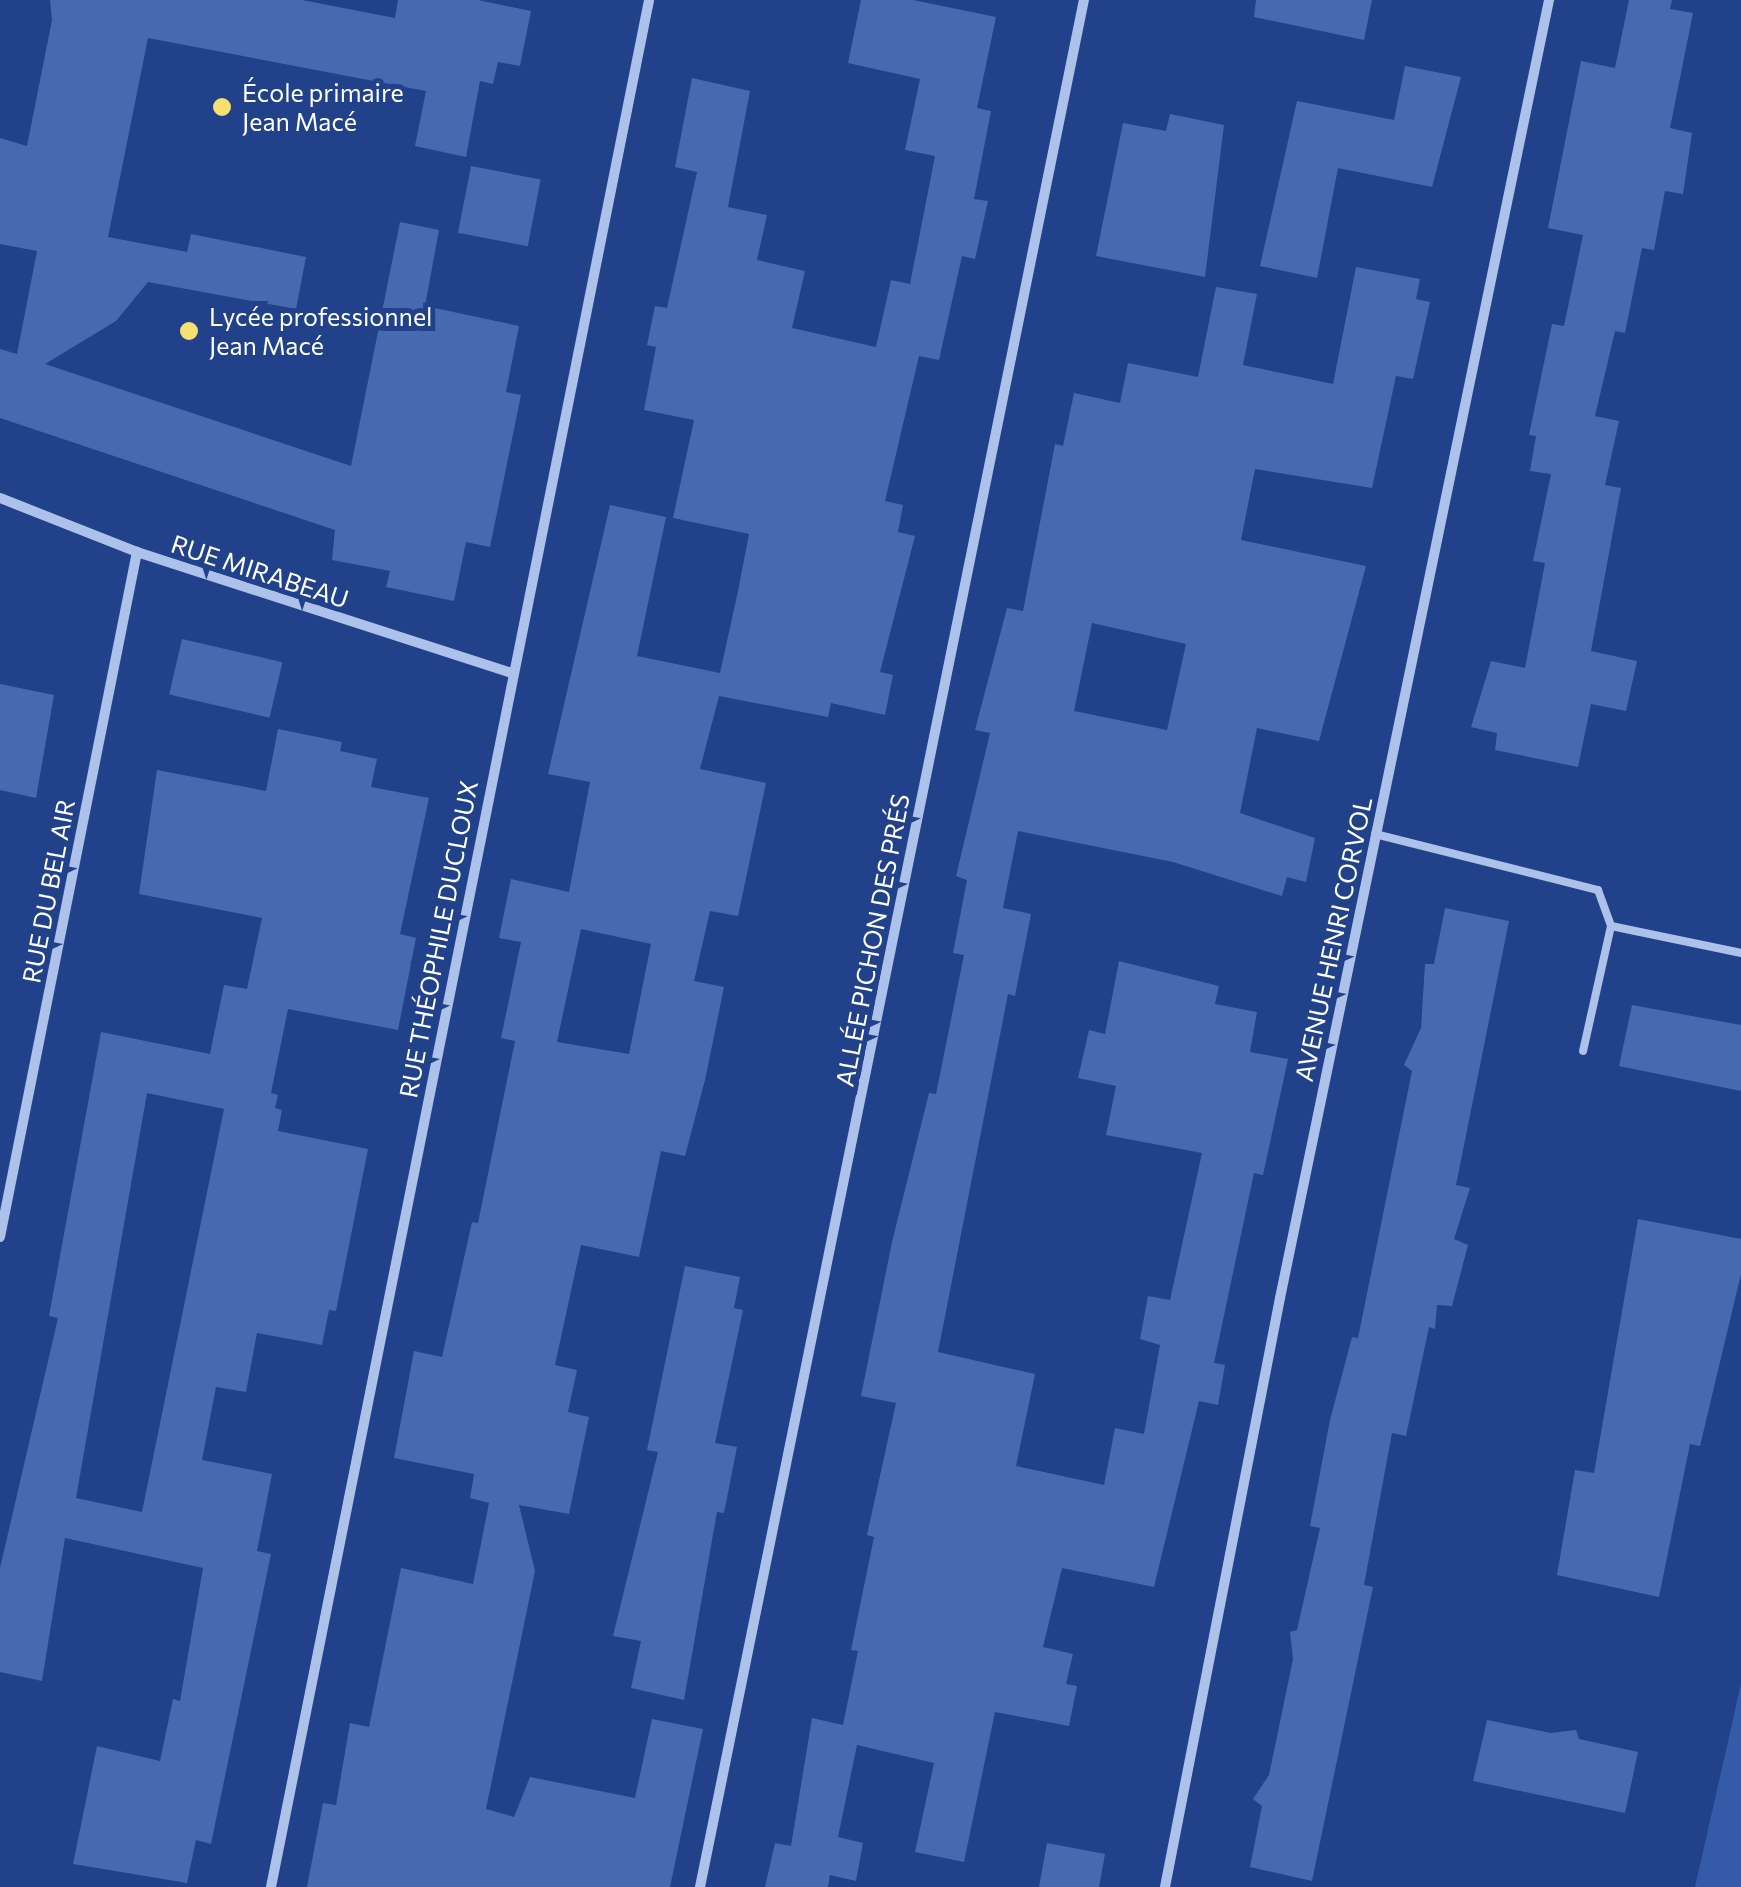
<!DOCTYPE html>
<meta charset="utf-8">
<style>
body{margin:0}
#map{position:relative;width:1741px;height:1887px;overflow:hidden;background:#21428a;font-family:Commissioner,sans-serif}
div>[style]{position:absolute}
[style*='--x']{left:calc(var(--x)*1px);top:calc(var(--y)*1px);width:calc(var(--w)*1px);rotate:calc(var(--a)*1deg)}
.green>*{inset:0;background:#355aa7}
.building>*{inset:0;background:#4669b0;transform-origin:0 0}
.lane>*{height:8px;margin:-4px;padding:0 4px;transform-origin:4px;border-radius:4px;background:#adc2eb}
.street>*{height:10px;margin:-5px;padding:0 5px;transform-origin:5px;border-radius:5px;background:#adc2eb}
.dots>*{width:28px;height:28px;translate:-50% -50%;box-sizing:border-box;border:5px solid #21428a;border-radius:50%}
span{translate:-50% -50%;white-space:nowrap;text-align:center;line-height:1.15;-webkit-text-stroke:10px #21428a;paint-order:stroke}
.poi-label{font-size:25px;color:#fff}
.left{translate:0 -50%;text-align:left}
.street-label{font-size:25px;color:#fff}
</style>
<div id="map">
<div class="green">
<div style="clip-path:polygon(1741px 1684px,1741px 1887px,1695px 1887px)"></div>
</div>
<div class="building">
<div style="clip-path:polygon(50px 0,302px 0,395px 18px,398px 0,478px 0,531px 11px,520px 66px,498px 62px,493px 84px,480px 81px,466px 157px,415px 146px,426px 91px,148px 38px,108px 237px,187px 252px,191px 234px,306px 257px,296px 309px,148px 282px,116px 321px,45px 364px,351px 466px,400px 222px,439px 230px,425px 306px,519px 326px,506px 392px,521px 395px,490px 547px,466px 542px,454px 601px,386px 587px,390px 571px,332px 560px,335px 530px,0 418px,0 349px,17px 354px,37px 251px,0 244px,0 138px,27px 146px,52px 20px)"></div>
<div style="clip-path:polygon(evenodd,861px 0,913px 0,996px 17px,977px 108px,991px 111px,974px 199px,988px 201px,975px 259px,962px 256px,939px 360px,919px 356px,885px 501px,903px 505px,898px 532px,915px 536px,880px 672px,893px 675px,885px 715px,831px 703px,828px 717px,719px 696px,700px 769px,766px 783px,738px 916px,710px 911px,694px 981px,724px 987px,705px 1080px,685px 1156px,661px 1151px,639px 1257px,581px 1245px,555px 1365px,577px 1370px,568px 1412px,589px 1417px,569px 1514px,519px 1505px,535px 1571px,486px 1809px,514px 1817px,530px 1777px,635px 1798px,652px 1719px,703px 1729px,670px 1887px,307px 1887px,323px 1803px,336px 1805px,350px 1723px,369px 1727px,401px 1568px,473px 1584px,489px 1503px,470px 1498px,474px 1474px,394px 1458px,414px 1351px,442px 1357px,472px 1222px,478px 1223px,515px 1041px,501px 1038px,521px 942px,499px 938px,511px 879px,569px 892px,590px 782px,548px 774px,610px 505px,666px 517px,637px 656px,720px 673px,738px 591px,749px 534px,673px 518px,694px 420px,644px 410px,656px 347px,647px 345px,655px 306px,667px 308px,697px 172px,675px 167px,692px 78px,750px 91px,728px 207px,767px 215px,757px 260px,805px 271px,792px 328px,876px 347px,891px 280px,910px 284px,935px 156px,905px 150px,920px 79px,848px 63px,861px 0,581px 929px,651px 944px,629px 1054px,557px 1042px,581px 929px)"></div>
<div style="clip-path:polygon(1256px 0,1372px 0,1364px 40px,1254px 17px)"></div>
<div style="clip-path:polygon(1629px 0,1672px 0,1670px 9px,1693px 13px,1670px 128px,1692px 133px,1683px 194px,1665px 191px,1654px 250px,1642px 248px,1625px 333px,1615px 331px,1595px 416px,1619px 421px,1605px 485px,1621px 488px,1591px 651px,1637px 661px,1626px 711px,1591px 704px,1578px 767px,1495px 750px,1497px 733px,1471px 727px,1491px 661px,1525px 668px,1545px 563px,1533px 561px,1551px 474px,1530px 471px,1536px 436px,1529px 435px,1552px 324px,1564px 326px,1583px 235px,1548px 228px,1581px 61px,1615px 68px)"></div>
<div style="clip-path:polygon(1405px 66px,1461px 77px,1432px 187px,1338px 168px,1317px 278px,1260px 266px,1297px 101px,1394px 120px)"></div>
<div style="clip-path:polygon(1170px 114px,1224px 125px,1205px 277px,1096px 256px,1123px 123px,1166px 131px)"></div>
<div style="left:471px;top:166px;width:71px;height:68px;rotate:11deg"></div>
<div style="clip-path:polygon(evenodd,1356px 267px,1420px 279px,1416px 299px,1430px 302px,1413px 379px,1396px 376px,1372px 488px,1255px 469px,1241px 540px,1366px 566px,1319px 741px,1257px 728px,1240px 813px,1315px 838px,1306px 882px,1287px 877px,1282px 896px,1173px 862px,1018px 831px,1003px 908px,1031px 914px,1015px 996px,1008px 994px,938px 1352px,1035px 1374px,1016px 1466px,1104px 1485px,1115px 1428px,1144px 1434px,1160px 1345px,1140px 1339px,1148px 1296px,1170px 1300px,1202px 1153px,1106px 1135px,1116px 1086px,1078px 1078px,1089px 1030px,1105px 1034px,1119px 961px,1219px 986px,1215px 1004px,1257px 1012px,1250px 1052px,1288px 1059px,1263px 1175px,1254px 1173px,1214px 1363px,1225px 1365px,1218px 1405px,1199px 1401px,1154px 1587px,1062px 1568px,1043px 1647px,1073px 1654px,1066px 1684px,1077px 1686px,1069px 1726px,995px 1712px,964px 1862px,915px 1852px,934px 1763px,857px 1745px,838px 1837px,863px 1843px,856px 1881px,830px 1875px,828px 1887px,765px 1887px,775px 1843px,791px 1846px,812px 1718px,843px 1725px,858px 1651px,851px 1650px,874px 1537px,867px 1535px,896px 1403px,861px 1396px,892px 1242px,929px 1093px,936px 1094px,964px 955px,953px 953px,967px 880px,956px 876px,990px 733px,975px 730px,1007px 608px,1023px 611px,1055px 444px,1063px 446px,1074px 393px,1120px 403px,1128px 363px,1198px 377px,1216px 287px,1257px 294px,1243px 365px,1333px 384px,1356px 267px,1092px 623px,1186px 644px,1167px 730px,1074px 711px,1092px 623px)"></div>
<div style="left:182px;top:639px;width:103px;height:57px;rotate:13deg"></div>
<div style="clip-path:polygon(0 684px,54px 695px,36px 798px,0 790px)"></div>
<div style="clip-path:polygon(evenodd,278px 729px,342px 742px,340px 751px,377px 759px,371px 787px,429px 798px,400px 934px,416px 938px,398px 1030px,288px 1009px,271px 1093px,278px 1095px,275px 1108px,282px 1110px,278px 1131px,368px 1149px,336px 1311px,329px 1310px,322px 1345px,257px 1333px,246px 1392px,216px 1387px,202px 1460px,272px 1474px,257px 1551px,271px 1554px,211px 1844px,196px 1840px,187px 1883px,73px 1864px,97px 1746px,160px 1761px,173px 1699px,180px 1701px,203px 1568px,65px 1538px,42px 1681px,0 1672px,0 1568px,58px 1318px,49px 1316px,101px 1032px,210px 1054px,224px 985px,247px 989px,262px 918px,139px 894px,157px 770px,266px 791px,278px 729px,147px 1093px,224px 1109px,142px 1512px,76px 1498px,147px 1093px)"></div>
<div style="clip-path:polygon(1445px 908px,1509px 921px,1456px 1185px,1470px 1188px,1454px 1239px,1468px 1245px,1452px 1306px,1437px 1305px,1435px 1329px,1429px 1327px,1406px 1436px,1392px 1433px,1364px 1585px,1373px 1587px,1312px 1881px,1250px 1867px,1262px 1806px,1253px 1799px,1269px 1775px,1293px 1659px,1290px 1632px,1297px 1630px,1320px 1528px,1310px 1526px,1330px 1420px,1352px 1337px,1358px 1338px,1412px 1071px,1404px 1065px,1421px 1028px,1425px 964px,1434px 964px)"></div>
<div style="clip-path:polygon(1632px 1005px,1741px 1025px,1741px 1091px,1619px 1066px)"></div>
<div style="clip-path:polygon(1638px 1219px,1741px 1239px,1741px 1274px,1700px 1446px,1690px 1444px,1659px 1597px,1557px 1575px,1575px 1470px,1594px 1473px)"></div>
<div style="clip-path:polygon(685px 1266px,740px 1277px,734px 1308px,743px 1310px,715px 1443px,737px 1447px,724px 1513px,717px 1512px,684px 1700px,631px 1688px,641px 1641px,613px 1636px,658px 1452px,647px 1450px)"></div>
<div style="clip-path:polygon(1487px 1720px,1551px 1733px,1576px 1730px,1579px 1739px,1638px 1752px,1625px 1813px,1473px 1781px)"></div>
<div style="clip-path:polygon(1047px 1843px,1105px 1854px,1099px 1887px,1039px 1887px)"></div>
</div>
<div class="lane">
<div style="--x:1375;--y:834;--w:230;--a:14.1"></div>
<div style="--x:1598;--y:890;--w:38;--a:70"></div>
<div style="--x:1611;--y:926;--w:128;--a:102.6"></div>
<div style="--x:1611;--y:926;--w:133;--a:11.7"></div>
</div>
<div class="street">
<div style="--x:0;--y:498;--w:147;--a:21.5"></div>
<div style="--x:137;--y:552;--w:393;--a:17.9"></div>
<div style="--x:0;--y:1237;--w:699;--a:-78.69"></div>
<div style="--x:271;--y:1887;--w:1924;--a:-78.67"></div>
<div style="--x:700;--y:1887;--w:1926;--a:-78.5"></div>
<div style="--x:1165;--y:1887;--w:600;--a:-78.95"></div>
<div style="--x:1280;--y:1298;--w:1326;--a:-78.29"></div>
</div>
<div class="dots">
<div style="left:222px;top:107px;background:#f7e06f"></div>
<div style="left:189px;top:331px;background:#f7e06f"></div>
</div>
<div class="poi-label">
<span class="left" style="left:242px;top:107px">École primaire<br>Jean Macé</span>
<span class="left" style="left:209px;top:331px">Lycée professionnel<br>Jean Macé</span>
</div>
<div class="street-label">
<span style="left:260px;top:571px;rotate:18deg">RUE MIRABEAU</span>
<span style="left:48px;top:891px;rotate:-79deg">RUE DU BEL AIR</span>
<span style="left:438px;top:939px;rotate:-79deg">RUE THÉOPHILE DUCLOUX</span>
<span style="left:1333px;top:939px;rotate:-78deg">AVENUE HENRI CORVOL</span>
<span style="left:872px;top:940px;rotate:-79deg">ALLÉE PICHON DES PRÉS</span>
</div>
</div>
